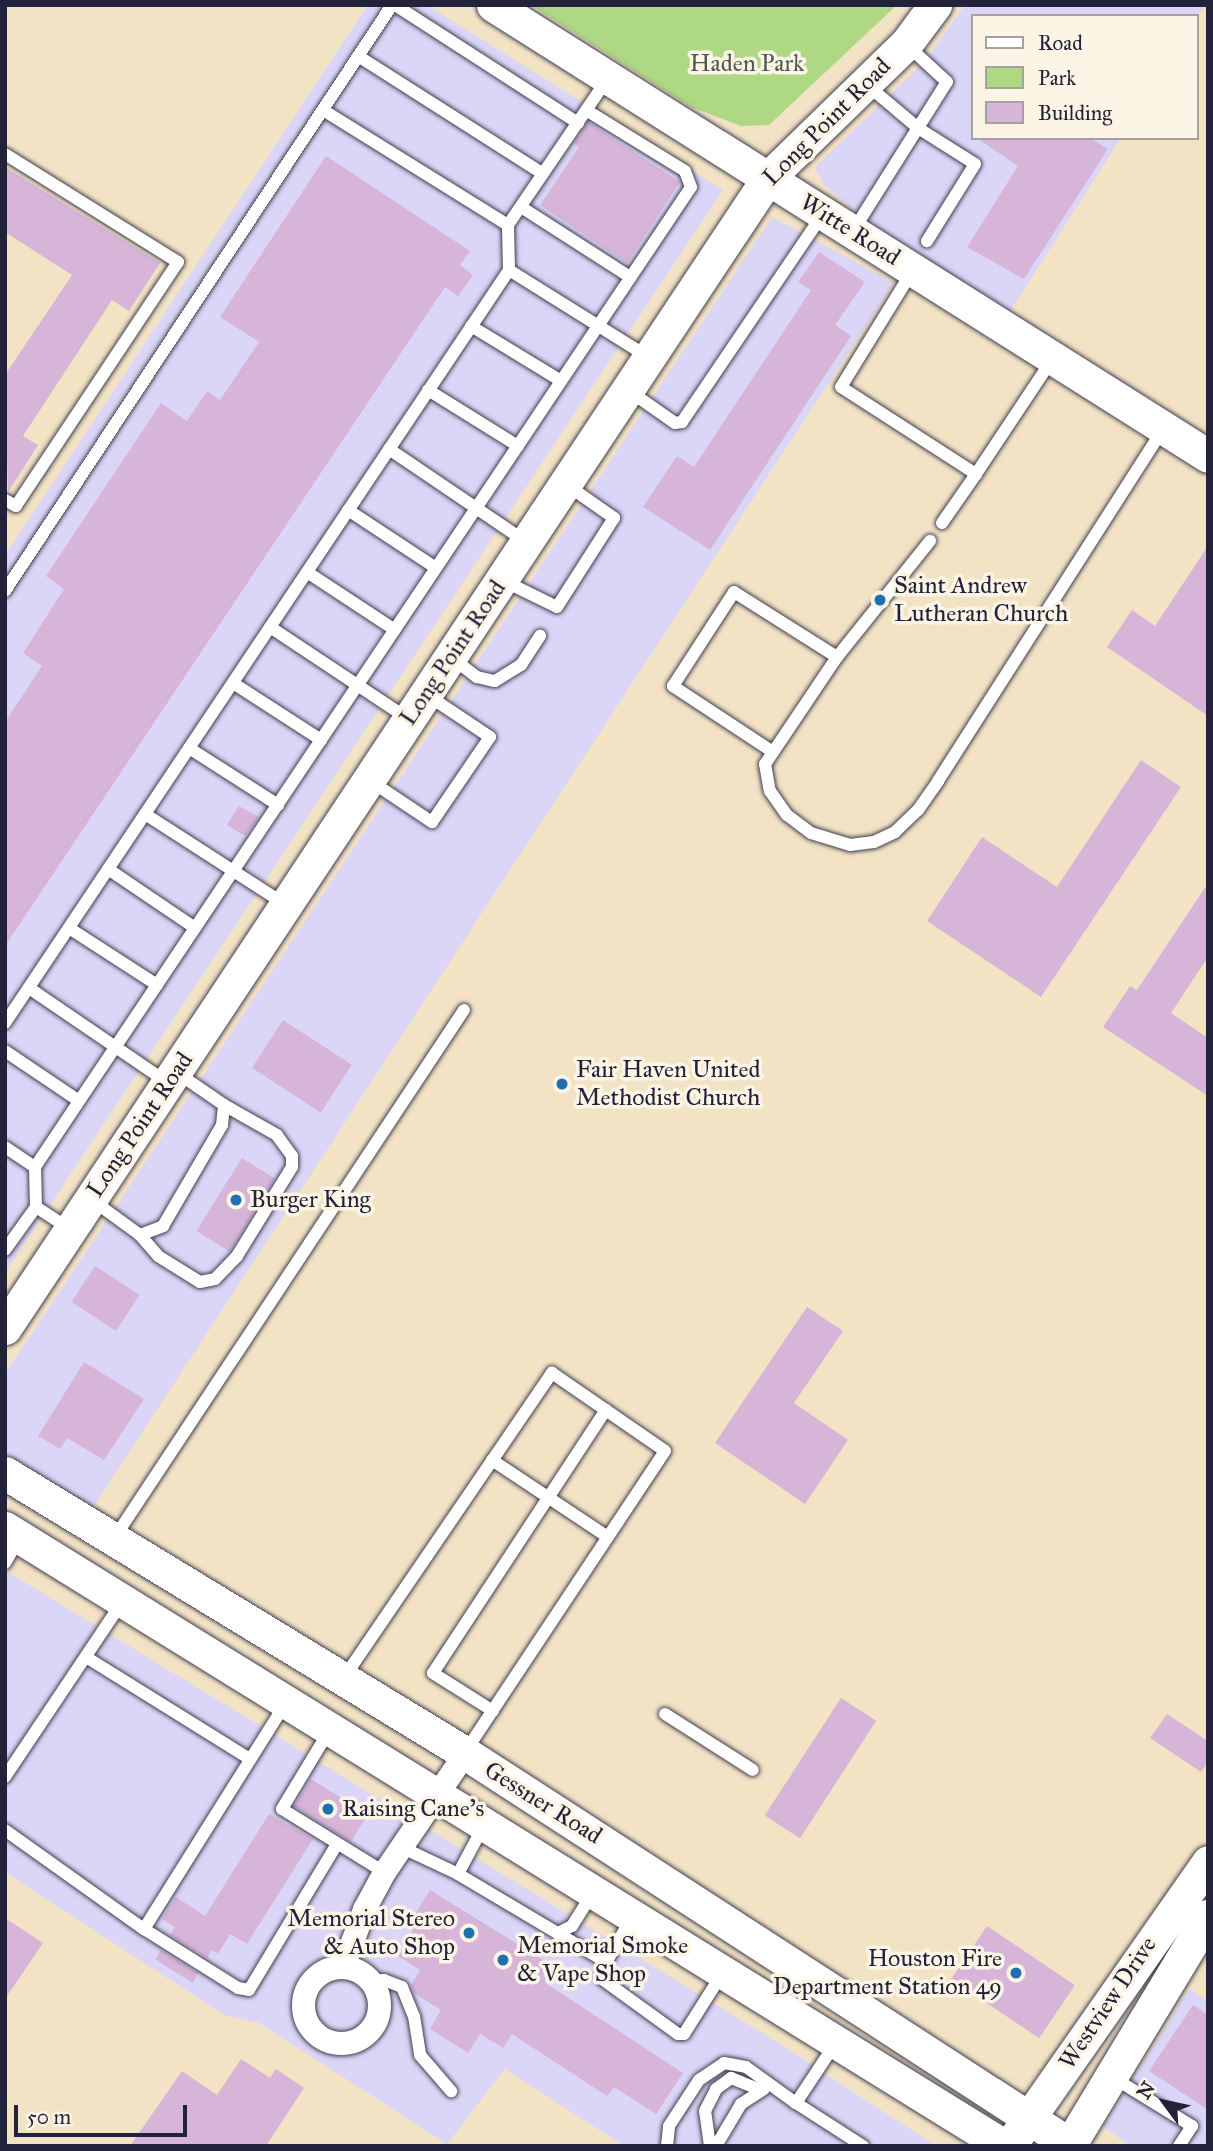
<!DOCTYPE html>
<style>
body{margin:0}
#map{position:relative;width:1213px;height:2151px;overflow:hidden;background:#f3e3c5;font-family:"IM FELL Great Primer",serif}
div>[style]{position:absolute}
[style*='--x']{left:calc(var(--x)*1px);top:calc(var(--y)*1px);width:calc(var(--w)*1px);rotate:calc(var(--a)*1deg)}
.built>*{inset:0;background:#dbd6f7}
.green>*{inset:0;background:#aed884}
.building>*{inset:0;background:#d6b5d9;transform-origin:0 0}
.roads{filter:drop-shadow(0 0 2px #413f50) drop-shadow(0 0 2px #413f50)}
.lane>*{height:12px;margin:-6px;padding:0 6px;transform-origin:6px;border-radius:6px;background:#fff}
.street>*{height:23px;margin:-11.5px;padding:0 11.5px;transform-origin:11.5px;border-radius:11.5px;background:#fff}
.street>.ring{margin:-11.5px;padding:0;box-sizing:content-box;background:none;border:23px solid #fff;border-radius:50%}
.secondary>*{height:33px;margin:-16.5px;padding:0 16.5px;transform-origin:16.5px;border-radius:16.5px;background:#fff}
.dots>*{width:19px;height:19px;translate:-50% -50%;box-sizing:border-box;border:4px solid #fcf5e5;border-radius:50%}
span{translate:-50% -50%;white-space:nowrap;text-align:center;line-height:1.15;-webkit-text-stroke:7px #fcf5e5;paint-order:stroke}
.park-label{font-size:24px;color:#4c5951}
.street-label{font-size:24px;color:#22223b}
.poi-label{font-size:24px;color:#22223b}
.left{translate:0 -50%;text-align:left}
.right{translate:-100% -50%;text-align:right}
.frame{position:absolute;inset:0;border:7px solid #22223b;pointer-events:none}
.legend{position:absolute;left:971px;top:14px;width:228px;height:126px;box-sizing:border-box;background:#fcf5e5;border:2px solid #a5a1a1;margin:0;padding:9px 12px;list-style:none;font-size:21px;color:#22223b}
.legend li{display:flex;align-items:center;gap:14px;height:35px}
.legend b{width:35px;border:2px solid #a5a1a1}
.north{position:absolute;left:1129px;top:2067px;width:70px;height:70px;-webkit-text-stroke:5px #fcf5e5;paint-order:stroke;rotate:303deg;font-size:19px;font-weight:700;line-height:28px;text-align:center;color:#22223b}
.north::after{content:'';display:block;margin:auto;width:24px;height:32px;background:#22223b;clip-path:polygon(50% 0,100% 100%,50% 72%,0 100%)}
.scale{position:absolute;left:14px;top:2105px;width:173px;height:32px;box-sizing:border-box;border:4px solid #22223b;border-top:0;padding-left:9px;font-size:21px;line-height:24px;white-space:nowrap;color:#22223b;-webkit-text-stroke:5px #fcf5e5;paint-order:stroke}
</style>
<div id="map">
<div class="built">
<div style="clip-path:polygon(368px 5px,427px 5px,723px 190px,5px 1273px,5px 555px)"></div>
<div style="clip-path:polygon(965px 5px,1205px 5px,1197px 18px,973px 16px,973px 138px,1121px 138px,1009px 313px,888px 240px,823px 184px,815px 167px,925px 61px)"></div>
<div style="clip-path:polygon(772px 217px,894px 283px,92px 1509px,5px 1453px,5px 1374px)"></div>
<div style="clip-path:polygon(5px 1570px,777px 2042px,936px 2146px,624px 2146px,505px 2069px,447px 2144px,259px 2023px,224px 2015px,5px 1872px)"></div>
<div style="clip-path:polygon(1189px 1989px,1208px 2001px,1208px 2146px,1131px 2146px,1103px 2127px)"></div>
</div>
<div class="green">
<div style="clip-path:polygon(531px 5px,897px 5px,769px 125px,741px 126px,691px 107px)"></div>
</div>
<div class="building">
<div style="clip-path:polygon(588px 122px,680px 182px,627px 263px,540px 205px,579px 147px,574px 144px)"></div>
<div style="clip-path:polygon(977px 138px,1090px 138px,1108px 149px,1024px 279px,967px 247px,1018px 166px)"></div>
<div style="clip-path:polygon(326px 156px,470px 251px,460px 265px,473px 275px,458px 296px,445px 287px,5px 946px,5px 722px,42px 666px,23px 653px,64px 589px,46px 576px,161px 403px,187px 421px,207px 391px,220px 400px,259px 342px,220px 317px)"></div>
<div style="clip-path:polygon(5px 167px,160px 263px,129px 311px,112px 300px,23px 436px,38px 445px,8px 492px,5px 375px,72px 275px,5px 232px)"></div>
<div style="clip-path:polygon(819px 252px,865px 282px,835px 325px,851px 336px,710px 550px,643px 507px,677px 456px,694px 467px,811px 290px,798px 282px)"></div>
<div style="clip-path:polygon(1208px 546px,1208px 716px,1107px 647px,1132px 610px,1155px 626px)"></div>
<div style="clip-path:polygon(1141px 760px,1181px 787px,1041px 997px,927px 921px,982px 837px,1057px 887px)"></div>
<div style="clip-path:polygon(239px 806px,259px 817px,245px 836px,227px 825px)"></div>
<div style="clip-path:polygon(1208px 883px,1208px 957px,1171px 1013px,1208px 1038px,1208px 1096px,1103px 1027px,1130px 986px,1137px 990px)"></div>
<div style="left:283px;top:1020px;width:82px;height:57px;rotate:33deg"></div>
<div style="left:242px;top:1158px;width:39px;height:86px;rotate:32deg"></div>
<div style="left:95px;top:1266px;width:53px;height:43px;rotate:33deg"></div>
<div style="clip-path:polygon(807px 1307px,843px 1331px,794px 1403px,848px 1440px,805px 1504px,715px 1443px)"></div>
<div style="clip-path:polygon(84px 1362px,144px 1399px,104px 1460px,67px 1438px,60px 1449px,38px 1436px)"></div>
<div style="left:841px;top:1698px;width:42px;height:140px;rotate:33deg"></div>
<div style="clip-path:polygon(1167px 1714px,1208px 1741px,1208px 1762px,1201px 1772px,1150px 1738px)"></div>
<div style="left:311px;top:1779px;width:67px;height:32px;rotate:32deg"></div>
<div style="clip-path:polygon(269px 1814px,313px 1839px,247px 1944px,230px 1934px,218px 1954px,212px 1950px,207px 1958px,170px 1935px,175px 1927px,162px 1919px,176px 1897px,205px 1916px)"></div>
<div style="clip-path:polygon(430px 1890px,553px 1966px,544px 1982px,683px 2073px,656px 2114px,614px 2087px,607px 2096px,512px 2034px,503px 2048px,480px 2034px,468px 2053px,430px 2029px,441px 2010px,414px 1993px,411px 1985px,420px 1970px,398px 1956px,413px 1930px,407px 1927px)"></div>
<div style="clip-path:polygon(5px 1918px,43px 1943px,5px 1999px)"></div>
<div style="left:987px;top:1926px;width:106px;height:64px;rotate:34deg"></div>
<div style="left:161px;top:1950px;width:44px;height:11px;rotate:32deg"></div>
<div style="clip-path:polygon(1193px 2005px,1208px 2015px,1208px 2110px,1149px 2071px)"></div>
<div style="clip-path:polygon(241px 2059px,270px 2078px,276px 2069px,304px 2088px,266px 2146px,130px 2146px,182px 2071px,217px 2095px)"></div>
</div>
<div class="roads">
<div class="lane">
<div style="--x:395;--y:5;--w:218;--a:32.8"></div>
<div style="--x:358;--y:56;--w:219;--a:32.5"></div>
<div style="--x:867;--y:85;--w:67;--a:40.1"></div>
<div style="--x:918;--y:128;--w:67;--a:32.3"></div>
<div style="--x:975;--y:164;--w:91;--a:121.9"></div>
<div style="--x:323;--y:110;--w:218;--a:31.9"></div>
<div style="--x:5;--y:154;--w:204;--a:32"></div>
<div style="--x:178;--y:262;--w:293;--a:123.6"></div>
<div style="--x:16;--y:506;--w:13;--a:-151"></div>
<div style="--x:521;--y:207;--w:130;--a:32.7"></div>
<div style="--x:853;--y:231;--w:176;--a:-57.8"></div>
<div style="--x:947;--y:82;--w:53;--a:-137.3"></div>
<div style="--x:509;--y:270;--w:164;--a:32"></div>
<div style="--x:913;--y:270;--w:137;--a:121.6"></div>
<div style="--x:841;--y:387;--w:161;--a:32.8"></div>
<div style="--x:976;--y:474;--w:139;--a:-56.4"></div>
<div style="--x:471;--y:326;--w:105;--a:31.4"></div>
<div style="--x:428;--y:390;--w:106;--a:31.9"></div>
<div style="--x:628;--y:390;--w:57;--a:35.1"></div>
<div style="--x:675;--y:423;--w:7;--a:-8"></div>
<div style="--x:682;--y:422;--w:250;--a:-55.9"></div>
<div style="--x:389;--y:449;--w:164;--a:34.1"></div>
<div style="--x:348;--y:510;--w:105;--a:33.4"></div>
<div style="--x:942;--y:523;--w:60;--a:-55.2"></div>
<div style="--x:307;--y:572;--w:105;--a:33.4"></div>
<div style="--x:502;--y:580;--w:61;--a:26.1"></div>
<div style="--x:557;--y:607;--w:106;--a:-57.4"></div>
<div style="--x:614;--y:518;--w:57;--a:-144.9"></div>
<div style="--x:5;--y:591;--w:702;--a:-56.56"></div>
<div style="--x:270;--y:627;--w:164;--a:33.6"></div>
<div style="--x:451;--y:657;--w:33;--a:38"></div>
<div style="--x:477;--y:677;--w:18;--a:13"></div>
<div style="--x:495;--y:681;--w:31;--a:-32"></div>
<div style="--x:521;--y:665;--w:35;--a:-57"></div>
<div style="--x:837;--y:657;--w:149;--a:-51.3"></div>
<div style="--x:233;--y:683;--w:105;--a:32.9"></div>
<div style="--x:189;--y:748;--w:106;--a:32.6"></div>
<div style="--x:773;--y:752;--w:120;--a:-146.6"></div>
<div style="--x:673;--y:686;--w:112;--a:-57"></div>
<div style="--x:734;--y:592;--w:122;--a:32.3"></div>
<div style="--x:837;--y:657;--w:129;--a:123.9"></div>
<div style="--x:765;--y:764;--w:27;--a:80"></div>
<div style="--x:770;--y:791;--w:29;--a:55"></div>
<div style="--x:787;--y:815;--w:30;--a:37"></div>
<div style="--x:811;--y:833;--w:41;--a:17.1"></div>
<div style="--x:850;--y:845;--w:24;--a:-7"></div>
<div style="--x:874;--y:842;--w:23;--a:-25"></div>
<div style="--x:895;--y:832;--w:32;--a:-44"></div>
<div style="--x:918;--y:810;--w:35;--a:-55"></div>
<div style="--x:938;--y:781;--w:419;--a:-57.4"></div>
<div style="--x:369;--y:780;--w:76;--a:33.7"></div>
<div style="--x:432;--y:822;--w:103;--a:-55.7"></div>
<div style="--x:490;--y:737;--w:76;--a:-146.3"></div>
<div style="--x:145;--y:814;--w:168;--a:32.8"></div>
<div style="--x:108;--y:869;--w:105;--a:34.1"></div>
<div style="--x:69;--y:928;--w:105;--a:32.9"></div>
<div style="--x:29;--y:988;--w:167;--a:34.3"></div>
<div style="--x:5;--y:1023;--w:906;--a:-56.2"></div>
<div style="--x:509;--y:270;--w:45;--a:-91.3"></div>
<div style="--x:508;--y:225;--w:178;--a:-55.8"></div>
<div style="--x:5;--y:1051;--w:89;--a:34"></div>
<div style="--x:5;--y:1147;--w:36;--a:34"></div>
<div style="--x:35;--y:1167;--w:40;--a:88.6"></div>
<div style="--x:36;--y:1207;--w:53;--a:125.8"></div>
<div style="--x:35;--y:1167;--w:1179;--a:-56.2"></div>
<div style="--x:691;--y:187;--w:17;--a:-111"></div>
<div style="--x:685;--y:171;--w:116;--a:-148.4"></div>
<div style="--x:92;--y:1200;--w:59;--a:36.1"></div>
<div style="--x:140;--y:1235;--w:25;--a:-21"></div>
<div style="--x:163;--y:1226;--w:117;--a:-59.7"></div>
<div style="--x:222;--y:1125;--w:20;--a:-84"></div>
<div style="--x:224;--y:1105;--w:58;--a:-145.5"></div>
<div style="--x:36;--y:1207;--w:40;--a:32.9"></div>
<div style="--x:140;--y:1235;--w:28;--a:49"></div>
<div style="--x:158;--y:1256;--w:49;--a:31.8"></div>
<div style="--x:200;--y:1282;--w:15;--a:-11"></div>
<div style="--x:215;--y:1279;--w:32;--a:-46"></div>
<div style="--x:237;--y:1256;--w:105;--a:-58.3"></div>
<div style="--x:292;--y:1167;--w:11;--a:-90"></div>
<div style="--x:292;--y:1156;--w:26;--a:-126"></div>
<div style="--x:277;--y:1135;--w:61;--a:-150.5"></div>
<div style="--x:492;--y:1460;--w:139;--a:33.6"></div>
<div style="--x:115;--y:1537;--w:632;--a:-56.49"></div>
<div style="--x:5;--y:1563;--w:28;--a:-60"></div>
<div style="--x:86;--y:1657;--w:193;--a:31.9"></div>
<div style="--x:343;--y:1679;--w:371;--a:-55.7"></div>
<div style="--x:552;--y:1373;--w:137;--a:34.6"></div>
<div style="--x:665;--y:1451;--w:360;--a:123.6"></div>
<div style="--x:493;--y:1711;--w:71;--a:-147.7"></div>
<div style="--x:433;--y:1673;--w:315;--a:-56.7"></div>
<div style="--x:665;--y:1714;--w:104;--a:32.5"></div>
<div style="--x:329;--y:1731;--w:91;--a:121.1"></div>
<div style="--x:282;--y:1809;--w:120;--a:31.7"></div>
<div style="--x:5;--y:1777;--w:211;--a:-56.2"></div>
<div style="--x:5;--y:1830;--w:171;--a:35.5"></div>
<div style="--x:144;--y:1929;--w:111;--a:32.1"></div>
<div style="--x:238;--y:1988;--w:11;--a:10"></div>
<div style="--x:249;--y:1990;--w:170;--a:-58.9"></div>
<div style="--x:401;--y:1847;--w:63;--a:25.3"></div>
<div style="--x:458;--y:1874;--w:172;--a:30.7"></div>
<div style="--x:458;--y:1874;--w:53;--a:-62"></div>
<div style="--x:631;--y:1919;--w:54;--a:119.9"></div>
<div style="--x:604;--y:1966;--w:13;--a:99"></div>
<div style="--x:602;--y:1979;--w:94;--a:35.9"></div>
<div style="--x:678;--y:2034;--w:6;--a:0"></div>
<div style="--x:684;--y:2034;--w:71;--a:-57.7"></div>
<div style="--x:144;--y:1929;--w:266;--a:-57.9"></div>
<div style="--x:558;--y:1933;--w:16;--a:-27"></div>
<div style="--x:572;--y:1926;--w:38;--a:-58"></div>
<div style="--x:372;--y:1981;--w:12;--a:-5"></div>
<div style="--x:384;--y:1980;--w:19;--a:21"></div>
<div style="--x:402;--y:1987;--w:31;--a:68"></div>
<div style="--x:414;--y:2016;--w:39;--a:81"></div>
<div style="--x:420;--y:2055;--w:48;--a:49.3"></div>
<div style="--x:835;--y:2044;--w:71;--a:123.5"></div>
<div style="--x:796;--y:2103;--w:80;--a:32.7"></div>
<div style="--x:1112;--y:2077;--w:94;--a:31.5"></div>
<div style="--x:1192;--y:2126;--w:24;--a:123"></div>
<div style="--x:667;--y:2146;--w:20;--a:-84"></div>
<div style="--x:669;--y:2126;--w:55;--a:-56.9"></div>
<div style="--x:699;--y:2080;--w:30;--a:-34"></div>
<div style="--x:724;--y:2063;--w:22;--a:10"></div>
<div style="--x:746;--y:2067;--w:62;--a:35.8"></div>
<div style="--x:710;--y:2146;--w:35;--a:-98"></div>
<div style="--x:705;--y:2111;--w:25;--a:-63"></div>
<div style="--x:716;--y:2089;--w:19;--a:-36"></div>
<div style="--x:731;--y:2078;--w:32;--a:22"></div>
<div style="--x:716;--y:2146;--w:49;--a:-59.2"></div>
<div style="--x:741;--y:2104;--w:27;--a:-33"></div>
</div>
<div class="street">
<div style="--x:343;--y:1966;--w:61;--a:-69.8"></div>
<div style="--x:364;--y:1909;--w:42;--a:-61.6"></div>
<div style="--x:384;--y:1872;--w:144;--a:-55.8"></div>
<div class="ring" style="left:303px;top:1967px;width:53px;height:53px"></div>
</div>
<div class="secondary">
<div style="--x:493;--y:5;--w:845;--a:32.24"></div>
<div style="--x:5;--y:1328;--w:1380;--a:-56.44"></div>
<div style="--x:768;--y:178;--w:192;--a:-44.2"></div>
<div style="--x:906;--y:44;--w:49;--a:-53.4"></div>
<div style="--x:5;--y:1473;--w:539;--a:31.33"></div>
<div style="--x:465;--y:1753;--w:723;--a:32.92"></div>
<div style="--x:5;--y:1528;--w:1175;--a:31.74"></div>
<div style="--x:1017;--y:2135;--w:333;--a:-55"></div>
<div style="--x:1069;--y:2146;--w:269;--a:-58.9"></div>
</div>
</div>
<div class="dots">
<div style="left:880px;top:600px;background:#1f6fb2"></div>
<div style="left:562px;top:1084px;background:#1f6fb2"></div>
<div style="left:236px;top:1200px;background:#1f6fb2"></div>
<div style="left:328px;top:1809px;background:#1f6fb2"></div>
<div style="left:469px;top:1933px;background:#1f6fb2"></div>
<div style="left:503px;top:1960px;background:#1f6fb2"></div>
<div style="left:1016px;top:1973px;background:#1f6fb2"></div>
</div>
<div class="park-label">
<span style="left:747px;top:64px">Haden Park</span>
</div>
<div class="street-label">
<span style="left:827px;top:122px;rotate:-45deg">Long Point Road</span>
<span style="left:850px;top:230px;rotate:32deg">Witte Road</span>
<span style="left:453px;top:653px;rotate:-56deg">Long Point Road</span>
<span style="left:140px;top:1125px;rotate:-56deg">Long Point Road</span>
<span style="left:543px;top:1803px;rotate:32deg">Gessner Road</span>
<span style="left:1108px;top:2003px;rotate:-56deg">Westview Drive</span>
</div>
<div class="poi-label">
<span class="left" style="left:894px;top:600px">Saint Andrew<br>Lutheran Church</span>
<span class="left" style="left:576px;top:1084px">Fair Haven United<br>Methodist Church</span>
<span class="left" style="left:250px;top:1200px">Burger King</span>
<span class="left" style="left:342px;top:1809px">Raising Cane's</span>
<span class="right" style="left:455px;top:1933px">Memorial Stereo<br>&amp; Auto Shop</span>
<span class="left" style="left:517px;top:1960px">Memorial Smoke<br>&amp; Vape Shop</span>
<span class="right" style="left:1002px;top:1973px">Houston Fire<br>Department Station 49</span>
</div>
<div class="frame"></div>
<ul class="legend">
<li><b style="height:9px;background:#fff"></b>Road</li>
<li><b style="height:19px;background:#aed884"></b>Park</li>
<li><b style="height:19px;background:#d6b5d9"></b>Building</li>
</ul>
<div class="north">N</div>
<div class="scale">50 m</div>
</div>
